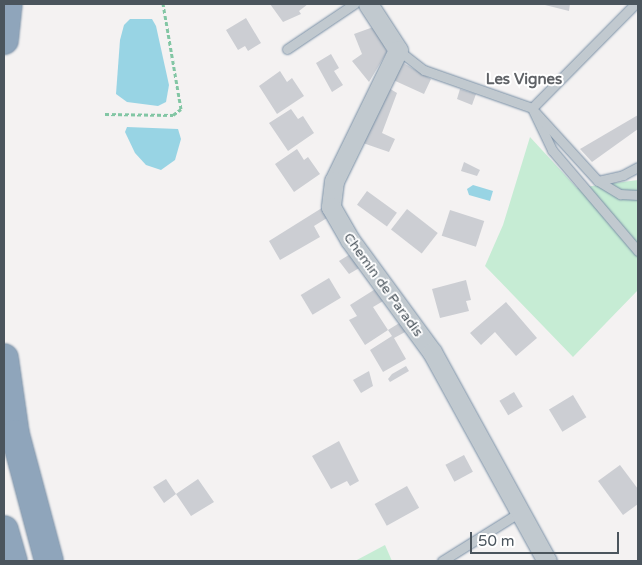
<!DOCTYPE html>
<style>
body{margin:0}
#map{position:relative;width:642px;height:565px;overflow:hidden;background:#f4f2f2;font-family:"Varela Round",sans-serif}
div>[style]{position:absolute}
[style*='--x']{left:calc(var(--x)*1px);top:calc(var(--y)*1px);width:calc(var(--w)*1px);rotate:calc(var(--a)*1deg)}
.green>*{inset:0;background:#c6ecd4}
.water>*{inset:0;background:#98d4e4}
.building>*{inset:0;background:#ccced3;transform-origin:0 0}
.path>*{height:3px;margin-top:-1.5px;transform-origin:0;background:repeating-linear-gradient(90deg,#82c6a4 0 4px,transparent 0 6.5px)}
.roads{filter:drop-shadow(0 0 1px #7a90a6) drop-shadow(0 0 1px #7a90a6)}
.lane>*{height:9px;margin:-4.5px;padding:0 4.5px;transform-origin:4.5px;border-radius:4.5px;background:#c1c9cf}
.street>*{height:19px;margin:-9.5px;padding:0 9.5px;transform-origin:9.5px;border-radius:9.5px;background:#c1c9cf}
.highway>*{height:28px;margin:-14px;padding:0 14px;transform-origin:14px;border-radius:14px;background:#8fa5bb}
span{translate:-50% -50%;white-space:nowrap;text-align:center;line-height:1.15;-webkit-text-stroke:4px #fff;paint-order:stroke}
.street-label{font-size:14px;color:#4b555d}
.neighbourhood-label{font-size:15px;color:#5f6266;font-weight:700}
.frame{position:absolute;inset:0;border:5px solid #4b555d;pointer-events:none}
.scale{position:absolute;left:470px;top:532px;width:149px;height:22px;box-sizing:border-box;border:2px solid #4b555d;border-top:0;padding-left:6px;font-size:15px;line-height:18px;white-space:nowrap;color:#4b555d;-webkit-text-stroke:4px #fff;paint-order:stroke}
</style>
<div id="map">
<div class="green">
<div style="clip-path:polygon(530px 137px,577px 188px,638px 180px,638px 290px,573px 357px,485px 266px,503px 225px)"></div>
<div style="clip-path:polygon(385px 545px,392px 561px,355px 561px)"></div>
</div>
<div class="water">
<div style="clip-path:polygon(130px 19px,152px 19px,156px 26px,169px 85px,166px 102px,158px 106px,127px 102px,116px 94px,120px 40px,124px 25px)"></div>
<div style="clip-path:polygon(127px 127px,178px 129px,181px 139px,175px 160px,161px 170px,146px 165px,135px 153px,125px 132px)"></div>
<div style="clip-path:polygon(473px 185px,493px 191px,490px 201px,469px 195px,467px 189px)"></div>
</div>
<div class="building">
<div style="clip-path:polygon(270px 4px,308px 4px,299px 11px,301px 14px,283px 22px)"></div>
<div style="clip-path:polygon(541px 4px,570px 4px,569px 11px)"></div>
<div style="clip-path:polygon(246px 18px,261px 43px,248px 51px,245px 46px,238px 50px,226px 30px)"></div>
<div style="clip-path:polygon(376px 26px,387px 52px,369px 82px,352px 61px,362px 54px,354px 34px)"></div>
<div style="clip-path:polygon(331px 54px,339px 68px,334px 71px,343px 85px,332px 92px,316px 63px)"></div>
<div style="clip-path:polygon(400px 61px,431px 79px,424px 94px,391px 79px)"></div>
<div style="clip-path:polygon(280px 71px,287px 82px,292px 78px,304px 96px,277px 114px,259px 86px)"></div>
<div style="clip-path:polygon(387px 87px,397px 93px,382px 133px,395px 139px,389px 152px,360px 142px)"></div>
<div style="clip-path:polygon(460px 89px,476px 94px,472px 105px,457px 99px)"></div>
<div style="clip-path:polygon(291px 109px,298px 119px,303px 116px,314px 133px,288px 151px,269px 123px)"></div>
<div style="clip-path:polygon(638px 115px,638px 129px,592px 162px,580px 149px)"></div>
<div style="clip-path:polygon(297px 149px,304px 160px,308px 157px,320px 174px,294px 192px,275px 164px)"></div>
<div style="clip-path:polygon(464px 162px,480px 170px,477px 176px,461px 171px)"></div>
<div style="left:367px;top:191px;width:37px;height:17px;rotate:36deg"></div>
<div style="clip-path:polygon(325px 206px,327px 218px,314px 226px,320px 237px,280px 260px,269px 241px)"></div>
<div style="left:407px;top:209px;width:39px;height:26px;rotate:38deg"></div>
<div style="left:450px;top:210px;width:36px;height:27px;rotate:18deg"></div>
<div style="clip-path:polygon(352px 253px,361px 267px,349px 274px,339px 261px)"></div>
<div style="left:329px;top:278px;width:23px;height:33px;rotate:59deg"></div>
<div style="clip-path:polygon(466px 280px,471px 300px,466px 301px,469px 311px,440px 318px,432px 289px)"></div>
<div style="clip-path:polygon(377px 288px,385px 300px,373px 307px,388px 330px,365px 345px,349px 320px,357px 316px,350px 305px)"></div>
<div style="clip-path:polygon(506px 302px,537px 338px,516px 356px,495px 332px,481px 345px,470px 333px)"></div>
<div style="clip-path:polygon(401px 322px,407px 331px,394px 338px,406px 359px,383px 372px,370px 350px,392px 336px,388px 330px)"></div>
<div style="clip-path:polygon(406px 366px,409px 371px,390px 382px,388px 379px,392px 374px)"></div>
<div style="clip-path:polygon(369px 371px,373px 386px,361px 393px,353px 380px)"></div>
<div style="left:514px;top:392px;width:17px;height:17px;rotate:59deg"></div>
<div style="left:573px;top:395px;width:26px;height:28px;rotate:59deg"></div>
<div style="clip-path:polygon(339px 441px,359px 481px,350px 486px,347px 481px,331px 489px,312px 456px)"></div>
<div style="left:464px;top:455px;width:19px;height:21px;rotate:62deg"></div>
<div style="clip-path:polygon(620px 465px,638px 489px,638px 504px,623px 515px,598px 481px)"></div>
<div style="clip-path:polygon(166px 479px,176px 494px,198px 479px,214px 502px,191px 516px,176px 494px,164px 503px,153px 487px)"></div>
<div style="left:407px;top:486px;width:25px;height:37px;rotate:61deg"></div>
</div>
<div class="path">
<div style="--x:105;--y:114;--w:68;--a:0.8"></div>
<div style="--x:173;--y:115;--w:10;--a:-37"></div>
<div style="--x:181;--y:109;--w:107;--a:-99.7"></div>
</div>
<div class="roads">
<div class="lane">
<div style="--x:287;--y:49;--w:81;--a:-33.9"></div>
<div style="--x:398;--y:50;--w:33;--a:38"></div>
<div style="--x:424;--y:70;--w:114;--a:19.4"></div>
<div style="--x:532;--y:108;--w:146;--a:-45.3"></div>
<div style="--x:532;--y:108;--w:47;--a:64.5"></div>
<div style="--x:552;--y:150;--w:133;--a:49.6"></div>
<div style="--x:535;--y:112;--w:93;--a:47.6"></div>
<div style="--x:598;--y:181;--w:26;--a:31"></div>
<div style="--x:620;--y:194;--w:18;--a:3"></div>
<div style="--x:598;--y:181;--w:26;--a:-13"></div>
<div style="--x:623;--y:175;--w:17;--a:-28"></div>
<div style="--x:442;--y:561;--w:92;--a:-32.1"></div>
</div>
<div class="street">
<div style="--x:368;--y:4;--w:55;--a:56.9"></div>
<div style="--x:398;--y:50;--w:146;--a:116"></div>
<div style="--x:334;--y:181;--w:26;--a:97"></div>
<div style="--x:331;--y:207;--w:38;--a:60"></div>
<div style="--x:350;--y:240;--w:139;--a:53.8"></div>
<div style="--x:432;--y:352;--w:239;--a:61.2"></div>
</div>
<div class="highway">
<div style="--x:4;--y:40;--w:36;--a:-84"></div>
<div style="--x:4;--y:358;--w:77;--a:81.8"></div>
<div style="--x:15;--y:434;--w:131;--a:75"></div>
<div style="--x:4;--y:530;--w:32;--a:74"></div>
</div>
</div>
<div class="street-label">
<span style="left:383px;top:285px;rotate:54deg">Chemin de Paradis</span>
</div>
<div class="neighbourhood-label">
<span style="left:524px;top:80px">Les Vignes</span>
</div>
<div class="frame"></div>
<div class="scale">50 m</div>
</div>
